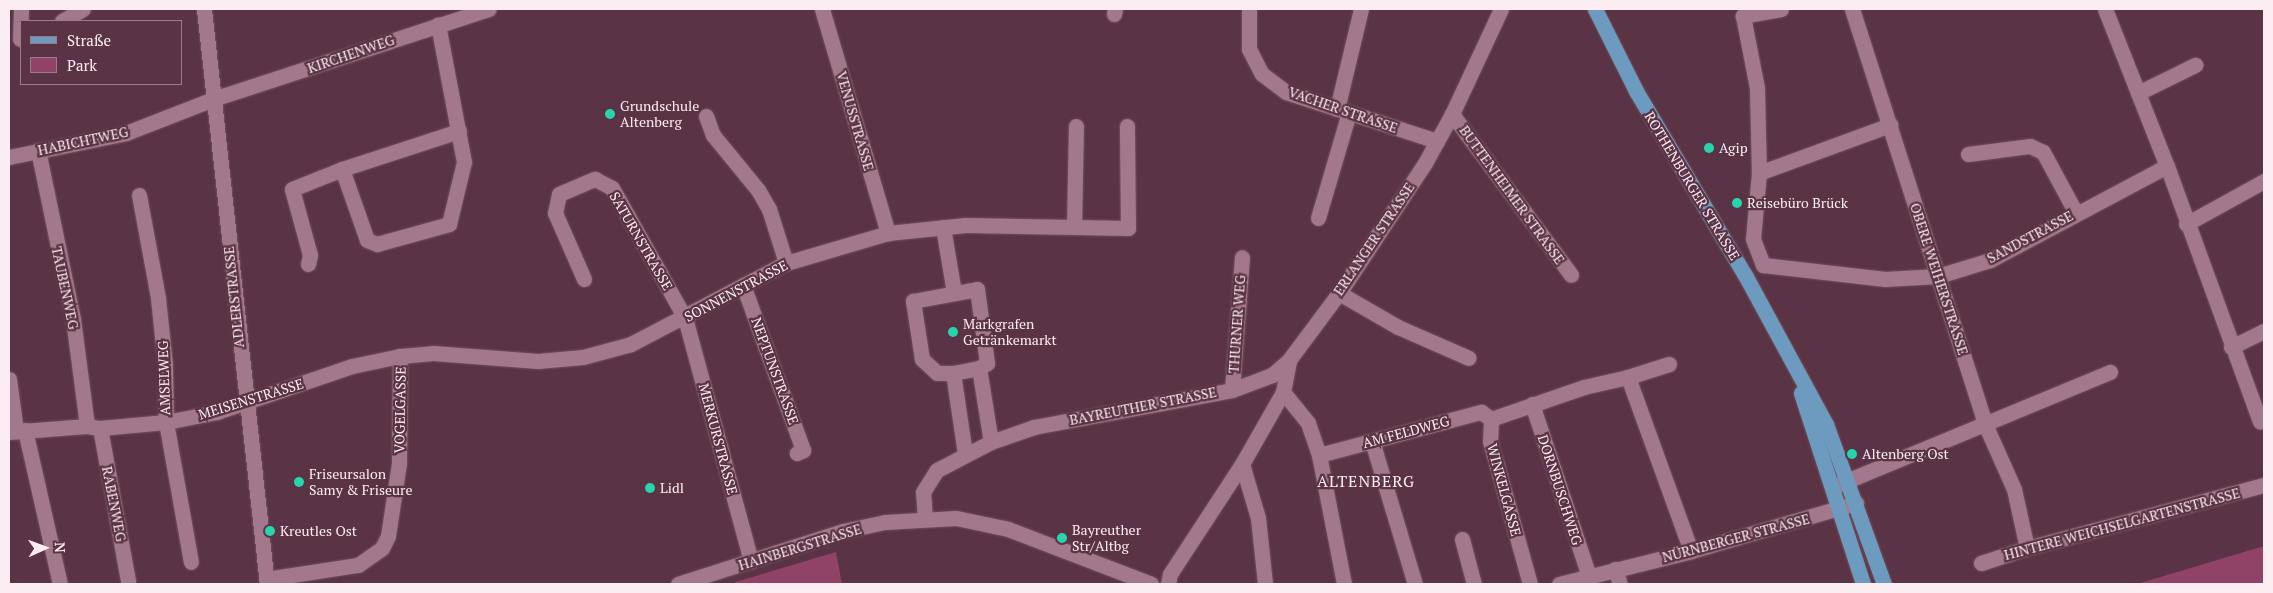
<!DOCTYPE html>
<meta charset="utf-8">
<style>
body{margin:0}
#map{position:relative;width:2273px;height:593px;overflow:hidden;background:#5a3344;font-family:"PT Serif",serif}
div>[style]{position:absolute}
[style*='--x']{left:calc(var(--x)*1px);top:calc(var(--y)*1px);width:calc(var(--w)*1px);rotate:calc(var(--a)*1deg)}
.green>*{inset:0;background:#904267}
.roads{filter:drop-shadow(0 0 1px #6f515f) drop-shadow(0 0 1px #6f515f)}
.minor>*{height:15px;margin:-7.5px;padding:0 7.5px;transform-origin:7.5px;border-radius:7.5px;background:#a4788b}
.major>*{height:15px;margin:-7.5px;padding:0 7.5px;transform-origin:7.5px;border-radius:7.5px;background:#6d9bc0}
.dots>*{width:14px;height:14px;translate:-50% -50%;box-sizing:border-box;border:2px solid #5a3344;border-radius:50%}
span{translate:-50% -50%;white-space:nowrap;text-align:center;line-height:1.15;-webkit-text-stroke:4.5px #5a3344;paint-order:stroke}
.street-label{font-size:14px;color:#fcedf3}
.poi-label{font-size:14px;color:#fcedf3}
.left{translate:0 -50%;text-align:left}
.quarter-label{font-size:16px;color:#fcedf3;letter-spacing:1px}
.frame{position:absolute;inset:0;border:10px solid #fcedf3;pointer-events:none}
.legend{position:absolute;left:20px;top:20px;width:162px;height:65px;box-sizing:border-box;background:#5a3344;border:1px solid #9b7d8a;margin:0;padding:6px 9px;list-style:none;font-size:15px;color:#fcedf3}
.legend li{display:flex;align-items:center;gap:10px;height:25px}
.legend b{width:25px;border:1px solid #9b7d8a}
.north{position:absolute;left:20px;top:523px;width:50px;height:50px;-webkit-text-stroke:4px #5a3344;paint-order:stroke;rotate:88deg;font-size:14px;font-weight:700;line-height:20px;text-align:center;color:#fcedf3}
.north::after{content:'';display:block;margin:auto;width:18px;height:22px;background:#fcedf3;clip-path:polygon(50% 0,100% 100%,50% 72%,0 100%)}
</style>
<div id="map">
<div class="green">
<div style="clip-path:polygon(2264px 546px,2264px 584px,2137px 584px)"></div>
<div style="clip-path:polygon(836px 552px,842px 584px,736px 584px,735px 582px)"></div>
</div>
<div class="roads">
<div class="minor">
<div style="--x:204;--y:9;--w:578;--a:83.75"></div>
<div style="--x:822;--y:9;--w:234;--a:73.6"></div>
<div style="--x:1249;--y:9;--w:40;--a:90"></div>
<div style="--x:1249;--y:49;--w:28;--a:63"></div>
<div style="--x:1262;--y:74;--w:30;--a:37"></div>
<div style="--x:1286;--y:92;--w:159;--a:18"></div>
<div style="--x:1781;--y:9;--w:39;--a:170"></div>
<div style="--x:1743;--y:16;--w:73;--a:79"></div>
<div style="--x:1757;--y:88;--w:85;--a:88.7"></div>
<div style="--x:1759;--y:173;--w:66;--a:95.2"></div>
<div style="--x:1753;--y:239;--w:28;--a:69"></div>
<div style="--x:1763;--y:265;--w:123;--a:6.5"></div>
<div style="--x:1885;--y:279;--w:53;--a:-3.2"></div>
<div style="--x:1938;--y:276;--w:54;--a:-17.1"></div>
<div style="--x:1990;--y:260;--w:200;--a:-28"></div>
<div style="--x:1852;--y:9;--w:436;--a:72.2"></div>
<div style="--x:1985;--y:424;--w:71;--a:66"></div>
<div style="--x:2014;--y:489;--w:60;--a:77.6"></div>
<div style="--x:2105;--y:9;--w:169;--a:68.5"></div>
<div style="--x:2167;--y:166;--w:272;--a:70"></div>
<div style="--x:1114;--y:14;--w:5;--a:-79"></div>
<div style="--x:62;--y:21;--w:24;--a:-30"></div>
<div style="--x:20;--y:39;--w:30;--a:-88"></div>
<div style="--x:2138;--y:93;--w:64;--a:-26.2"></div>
<div style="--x:1337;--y:109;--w:103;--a:-76.5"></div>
<div style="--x:1452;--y:114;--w:200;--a:53.5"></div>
<div style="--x:706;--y:116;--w:20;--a:70"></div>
<div style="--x:713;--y:135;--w:71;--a:50.7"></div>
<div style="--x:758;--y:190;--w:22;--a:60"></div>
<div style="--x:769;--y:209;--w:57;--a:72.5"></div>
<div style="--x:38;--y:150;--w:173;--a:78.3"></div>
<div style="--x:73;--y:319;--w:108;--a:82.5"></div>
<div style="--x:1968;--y:154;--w:63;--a:-7.4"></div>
<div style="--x:2030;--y:146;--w:14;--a:25"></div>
<div style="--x:2043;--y:152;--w:69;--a:61.6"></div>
<div style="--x:9;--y:157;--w:119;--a:-11.6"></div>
<div style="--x:126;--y:133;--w:93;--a:-21.3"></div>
<div style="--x:213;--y:99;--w:290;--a:-18.1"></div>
<div style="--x:342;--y:169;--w:123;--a:-18"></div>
<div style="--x:1759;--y:173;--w:140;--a:-20.1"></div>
<div style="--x:139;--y:195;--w:105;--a:79.5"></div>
<div style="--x:158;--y:298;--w:67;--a:84"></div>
<div style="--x:165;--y:365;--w:57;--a:89"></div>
<div style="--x:166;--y:422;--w:142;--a:79.9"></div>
<div style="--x:1318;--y:218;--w:109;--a:-73.6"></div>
<div style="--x:2186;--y:224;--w:89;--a:-28.9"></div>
<div style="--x:943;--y:227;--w:67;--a:80.5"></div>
<div style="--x:1074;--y:227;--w:101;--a:-88.9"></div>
<div style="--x:308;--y:264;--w:9;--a:-77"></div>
<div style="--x:310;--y:255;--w:68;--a:-105.3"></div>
<div style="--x:292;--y:189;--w:54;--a:-21.8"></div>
<div style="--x:342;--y:169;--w:75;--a:70.6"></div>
<div style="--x:367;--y:240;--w:11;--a:22"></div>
<div style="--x:377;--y:244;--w:75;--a:-15.5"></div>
<div style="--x:449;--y:224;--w:64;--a:-76.4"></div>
<div style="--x:464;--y:162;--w:140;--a:-100.7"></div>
<div style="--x:584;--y:279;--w:72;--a:-113.7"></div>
<div style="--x:555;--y:213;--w:19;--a:-78"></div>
<div style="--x:559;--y:194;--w:39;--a:-23"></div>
<div style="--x:595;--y:179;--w:19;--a:28"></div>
<div style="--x:612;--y:188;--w:149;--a:60.7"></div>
<div style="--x:685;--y:318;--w:252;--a:74.8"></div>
<div style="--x:743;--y:285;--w:176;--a:70"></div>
<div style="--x:803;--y:450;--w:7;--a:153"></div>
<div style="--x:1339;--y:293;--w:68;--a:30"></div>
<div style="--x:1398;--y:327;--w:77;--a:23.6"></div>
<div style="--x:2231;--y:347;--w:37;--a:-26"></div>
<div style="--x:953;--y:373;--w:16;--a:180"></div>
<div style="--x:937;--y:373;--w:21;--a:-137"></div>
<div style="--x:922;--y:359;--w:59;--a:-98.8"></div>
<div style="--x:913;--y:301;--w:65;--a:-10.6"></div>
<div style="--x:977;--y:289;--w:75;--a:82.3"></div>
<div style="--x:987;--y:363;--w:9;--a:148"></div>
<div style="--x:1628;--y:377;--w:43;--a:-17.6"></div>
<div style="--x:9;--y:379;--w:52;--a:82.3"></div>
<div style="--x:1232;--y:390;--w:133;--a:-85.7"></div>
<div style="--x:1283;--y:392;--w:40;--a:51"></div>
<div style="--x:1308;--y:423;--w:34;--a:71"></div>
<div style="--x:1319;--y:455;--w:131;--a:79"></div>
<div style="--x:1532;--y:404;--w:181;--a:71.7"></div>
<div style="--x:100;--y:428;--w:156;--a:79.6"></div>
<div style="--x:25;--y:430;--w:158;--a:77.2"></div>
<div style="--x:9;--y:432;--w:78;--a:-4.4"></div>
<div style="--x:87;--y:426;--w:13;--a:9"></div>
<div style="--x:100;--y:428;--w:66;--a:-5.2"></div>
<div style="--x:166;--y:422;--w:52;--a:-11.1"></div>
<div style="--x:217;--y:412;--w:143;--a:-18.8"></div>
<div style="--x:352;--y:366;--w:49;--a:-11.8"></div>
<div style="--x:400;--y:356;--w:33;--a:-5"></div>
<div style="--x:433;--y:353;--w:105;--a:4.4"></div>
<div style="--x:538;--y:361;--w:45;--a:-5.1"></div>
<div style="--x:583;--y:357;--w:50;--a:-15.2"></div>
<div style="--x:631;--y:344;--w:175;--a:-27.6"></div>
<div style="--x:786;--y:263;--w:106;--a:-16.4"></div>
<div style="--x:888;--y:233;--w:78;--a:-5.9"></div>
<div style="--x:966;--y:225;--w:162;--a:1.1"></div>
<div style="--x:1128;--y:228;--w:102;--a:-90.6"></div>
<div style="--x:1372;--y:441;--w:149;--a:73.3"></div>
<div style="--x:965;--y:454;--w:82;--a:-98.4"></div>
<div style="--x:953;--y:373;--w:26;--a:-11"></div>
<div style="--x:979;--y:368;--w:75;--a:80.8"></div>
<div style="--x:1319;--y:455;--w:168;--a:-14.9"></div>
<div style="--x:1481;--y:412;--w:12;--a:35"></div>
<div style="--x:1242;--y:464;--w:56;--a:73.5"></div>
<div style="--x:1258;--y:518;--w:66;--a:83.9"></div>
<div style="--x:1832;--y:487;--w:301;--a:-22.5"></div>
<div style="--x:925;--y:519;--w:27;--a:-94"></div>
<div style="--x:923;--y:492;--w:26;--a:-58"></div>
<div style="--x:937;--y:470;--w:61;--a:-27.4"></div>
<div style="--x:991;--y:442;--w:46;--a:-19.2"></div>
<div style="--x:1034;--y:427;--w:201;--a:-10.6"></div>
<div style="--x:1232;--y:390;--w:43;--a:-20.6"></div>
<div style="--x:1272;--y:375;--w:23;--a:-41"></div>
<div style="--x:1462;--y:539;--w:47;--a:75.1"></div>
<div style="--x:1981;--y:563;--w:48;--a:-18.1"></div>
<div style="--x:2027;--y:548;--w:245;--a:-14.9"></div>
<div style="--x:1615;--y:569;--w:16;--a:72"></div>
<div style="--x:266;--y:579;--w:93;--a:-8.7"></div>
<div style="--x:358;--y:565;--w:29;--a:-35"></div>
<div style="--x:382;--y:548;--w:13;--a:-63"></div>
<div style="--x:388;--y:536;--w:74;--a:-81.4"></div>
<div style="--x:399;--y:463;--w:107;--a:-89.5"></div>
<div style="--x:678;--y:584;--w:173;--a:-17.8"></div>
<div style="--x:843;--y:531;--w:43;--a:-12.1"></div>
<div style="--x:885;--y:522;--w:71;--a:-3.2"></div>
<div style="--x:956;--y:518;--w:53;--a:11.9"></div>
<div style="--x:1008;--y:529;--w:153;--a:21"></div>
<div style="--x:1168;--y:584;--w:10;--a:-79"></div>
<div style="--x:1170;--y:574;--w:131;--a:-56.8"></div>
<div style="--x:1242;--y:464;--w:83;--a:-60.3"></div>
<div style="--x:1283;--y:392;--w:33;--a:-79"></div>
<div style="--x:1289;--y:360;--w:84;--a:-53.3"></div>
<div style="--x:1339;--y:293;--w:156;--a:-56.5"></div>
<div style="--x:1425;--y:163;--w:56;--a:-61.1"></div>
<div style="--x:1452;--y:114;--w:116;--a:-65"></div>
<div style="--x:1530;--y:584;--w:148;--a:-105.6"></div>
<div style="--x:1490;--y:441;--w:22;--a:-87"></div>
<div style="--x:1491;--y:419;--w:98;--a:-19"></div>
<div style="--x:1584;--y:387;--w:45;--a:-12.8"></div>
<div style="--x:1628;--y:377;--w:185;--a:70.1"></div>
<div style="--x:1559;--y:584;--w:136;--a:-14"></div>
<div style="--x:1691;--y:551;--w:172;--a:-16.2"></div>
</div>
<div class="major">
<div style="--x:1595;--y:9;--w:92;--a:63.4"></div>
<div style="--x:1636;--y:91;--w:214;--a:59.4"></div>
<div style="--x:1745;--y:275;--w:170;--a:61.5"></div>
<div style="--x:1826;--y:424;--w:170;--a:70.1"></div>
<div style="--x:1801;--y:393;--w:201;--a:72"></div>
</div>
</div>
<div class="dots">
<div style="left:610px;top:114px;background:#27d5ad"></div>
<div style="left:1709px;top:148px;background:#27d5ad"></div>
<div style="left:1737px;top:203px;background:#27d5ad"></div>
<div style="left:953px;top:332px;background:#27d5ad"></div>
<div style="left:1852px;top:454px;background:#27d5ad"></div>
<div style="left:299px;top:482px;background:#27d5ad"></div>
<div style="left:650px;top:488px;background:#27d5ad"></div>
<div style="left:270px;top:531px;background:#27d5ad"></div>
<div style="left:1062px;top:538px;background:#27d5ad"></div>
</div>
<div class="street-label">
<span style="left:351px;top:54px;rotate:-19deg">KIRCHENWEG</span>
<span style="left:1343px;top:110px;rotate:19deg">VACHER STRASSE</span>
<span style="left:855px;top:121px;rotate:74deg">VENUSSTRASSE</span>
<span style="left:83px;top:141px;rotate:-12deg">HABICHTWEG</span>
<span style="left:1692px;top:186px;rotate:59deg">ROTHENBURGER STRASSE</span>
<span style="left:1512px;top:195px;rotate:54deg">BUTTENHEIMER STRASSE</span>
<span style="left:2030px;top:237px;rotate:-28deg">SANDSTRASSE</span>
<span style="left:1374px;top:239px;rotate:-56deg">ERLANGER STRASSE</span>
<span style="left:641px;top:241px;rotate:60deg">SATURNSTRASSE</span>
<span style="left:1939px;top:279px;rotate:72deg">OBERE WEIHERSTRASSE</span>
<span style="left:65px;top:288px;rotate:78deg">TAUBENWEG</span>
<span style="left:736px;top:291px;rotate:-28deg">SONNENSTRASSE</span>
<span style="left:234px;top:297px;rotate:-96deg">ADLERSTRASSE</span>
<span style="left:1237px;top:324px;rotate:-86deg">THURNER WEG</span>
<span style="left:775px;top:371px;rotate:70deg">NEPTUNSTRASSE</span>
<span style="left:164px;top:378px;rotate:-92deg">AMSELWEG</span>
<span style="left:251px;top:399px;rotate:-17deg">MEISENSTRASSE</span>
<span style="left:1143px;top:406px;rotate:-11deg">BAYREUTHER STRASSE</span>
<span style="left:400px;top:410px;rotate:-89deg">VOGELGASSE</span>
<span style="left:1406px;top:432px;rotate:-15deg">AM FELDWEG</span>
<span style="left:718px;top:439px;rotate:75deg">MERKURSTRASSE</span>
<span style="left:1504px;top:490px;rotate:75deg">WINKELGASSE</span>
<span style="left:1560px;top:490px;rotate:72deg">DORNBUSCHWEG</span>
<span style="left:114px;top:504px;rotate:79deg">RABENWEG</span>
<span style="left:2122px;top:524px;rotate:-15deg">HINTERE WEICHSELGARTENSTRASSE</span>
<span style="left:1736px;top:538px;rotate:-15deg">NÜRNBERGER STRASSE</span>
<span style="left:800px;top:547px;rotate:-17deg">HAINBERGSTRASSE</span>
</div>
<div class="poi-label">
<span class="left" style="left:620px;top:114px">Grundschule<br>Altenberg</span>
<span class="left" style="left:1719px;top:148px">Agip</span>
<span class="left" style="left:1747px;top:203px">Reisebüro Brück</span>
<span class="left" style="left:963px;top:332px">Markgrafen<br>Getränkemarkt</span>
<span class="left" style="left:1862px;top:454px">Altenberg Ost</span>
<span class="left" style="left:309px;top:482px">Friseursalon<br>Samy &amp; Friseure</span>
<span class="left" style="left:660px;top:488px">Lidl</span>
<span class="left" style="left:1072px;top:538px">Bayreuther<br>Str/Altbg</span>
<span class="left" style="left:280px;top:531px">Kreutles Ost</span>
</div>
<div class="quarter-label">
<span style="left:1366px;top:481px">ALTENBERG</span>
</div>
<div class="frame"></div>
<ul class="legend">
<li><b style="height:6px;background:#6d9bc0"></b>Straße</li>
<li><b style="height:14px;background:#904267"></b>Park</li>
</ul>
<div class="north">N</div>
</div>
